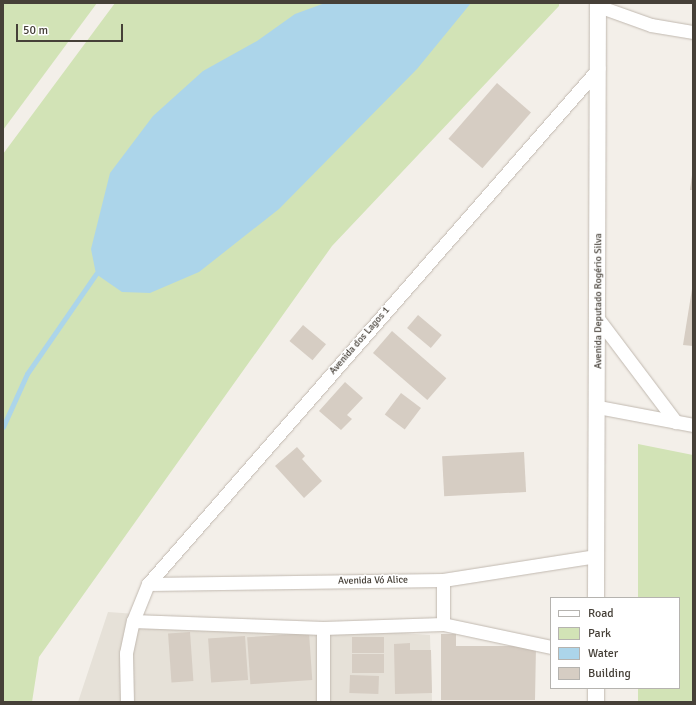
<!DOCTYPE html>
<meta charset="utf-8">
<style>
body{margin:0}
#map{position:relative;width:696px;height:705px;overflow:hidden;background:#f3efe9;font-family:Signika,sans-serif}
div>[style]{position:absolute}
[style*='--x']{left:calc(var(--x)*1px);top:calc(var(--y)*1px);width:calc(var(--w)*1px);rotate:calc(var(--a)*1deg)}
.residential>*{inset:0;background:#e6e1d8}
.green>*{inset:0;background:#d2e3b6}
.water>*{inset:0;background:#acd5ea}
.stream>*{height:4.5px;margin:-2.25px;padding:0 2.25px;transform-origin:2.25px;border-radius:2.25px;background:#acd5ea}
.building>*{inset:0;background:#d6cdc3;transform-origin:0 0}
.roads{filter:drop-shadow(0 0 1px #c1b9b0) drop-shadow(0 0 1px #c1b9b0)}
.minor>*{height:13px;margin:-6.5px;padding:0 6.5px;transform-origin:6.5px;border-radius:6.5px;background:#fff}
.tertiary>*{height:16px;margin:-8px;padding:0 8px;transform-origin:8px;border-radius:8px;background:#fff}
span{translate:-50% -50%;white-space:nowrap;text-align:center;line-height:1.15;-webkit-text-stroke:3px #fff;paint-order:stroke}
.street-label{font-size:10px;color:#464038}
.frame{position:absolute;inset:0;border:4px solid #464038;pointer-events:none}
.legend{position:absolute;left:550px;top:597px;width:130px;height:92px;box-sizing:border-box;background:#fff;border:1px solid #b5b3af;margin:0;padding:5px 7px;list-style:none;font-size:12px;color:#464038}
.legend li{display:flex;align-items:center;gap:8px;height:20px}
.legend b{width:20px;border:1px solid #b5b3af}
.scale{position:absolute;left:16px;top:24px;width:107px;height:18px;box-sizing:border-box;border:2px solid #464038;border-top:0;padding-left:5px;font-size:12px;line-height:14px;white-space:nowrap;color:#464038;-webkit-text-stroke:3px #fff;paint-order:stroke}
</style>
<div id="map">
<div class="residential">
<div style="clip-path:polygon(108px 612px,430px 635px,432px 702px,78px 702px)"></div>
</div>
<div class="green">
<div style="clip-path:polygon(3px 3px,97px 3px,3px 130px)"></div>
<div style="clip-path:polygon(115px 3px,559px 3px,559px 6px,332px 246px,39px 657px,32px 702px,3px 702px,3px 154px)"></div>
<div style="clip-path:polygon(638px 444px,693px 455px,693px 702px,638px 702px,638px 688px,679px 688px,679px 598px,638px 598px)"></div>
</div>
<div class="water">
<div style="clip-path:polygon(325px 3px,471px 3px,417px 69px,279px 209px,199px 272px,150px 293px,122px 292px,96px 274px,91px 249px,110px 173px,153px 116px,203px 71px,257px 41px,295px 14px)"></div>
</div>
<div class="stream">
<div style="--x:3;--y:427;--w:58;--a:-65.6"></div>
<div style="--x:27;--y:374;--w:121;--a:-55.4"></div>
</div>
<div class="building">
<div style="left:497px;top:83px;width:45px;height:74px;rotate:41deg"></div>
<div style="clip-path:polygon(692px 175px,693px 175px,693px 190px,690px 190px)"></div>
<div style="clip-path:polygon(692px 289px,693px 289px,693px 346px,683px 345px)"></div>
<div style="left:418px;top:315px;width:31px;height:17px;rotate:40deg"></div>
<div style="left:303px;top:325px;width:30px;height:21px;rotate:40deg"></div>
<div style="left:392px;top:331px;width:72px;height:29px;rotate:41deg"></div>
<div style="clip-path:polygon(345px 382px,363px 398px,347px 415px,352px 419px,341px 430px,319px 411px)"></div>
<div style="left:401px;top:393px;width:25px;height:27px;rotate:37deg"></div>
<div style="clip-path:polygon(297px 447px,305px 456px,302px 459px,322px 481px,304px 498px,275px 466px)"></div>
<div style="left:524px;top:452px;width:40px;height:82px;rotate:87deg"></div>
<div style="left:190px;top:632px;width:49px;height:22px;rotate:86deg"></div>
<div style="left:309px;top:633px;width:47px;height:62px;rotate:86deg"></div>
<div style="clip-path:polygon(441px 634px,456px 634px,456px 646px,536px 646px,535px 700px,441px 700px)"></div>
<div style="left:245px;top:636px;width:44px;height:37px;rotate:86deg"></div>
<div style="left:352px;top:637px;width:32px;height:16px"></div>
<div style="clip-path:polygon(410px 643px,410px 650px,431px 650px,432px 693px,395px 694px,394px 644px)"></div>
<div style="left:384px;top:654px;width:19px;height:32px;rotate:90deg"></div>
<div style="left:350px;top:675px;width:29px;height:18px;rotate:2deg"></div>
</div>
<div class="roads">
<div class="minor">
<div style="--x:598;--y:6;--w:56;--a:19.7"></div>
<div style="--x:651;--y:25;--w:43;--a:9.5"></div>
<div style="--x:599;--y:320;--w:128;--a:53"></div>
<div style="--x:598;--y:407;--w:97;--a:10.7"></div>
<div style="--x:443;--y:580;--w:44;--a:90"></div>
<div style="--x:148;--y:584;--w:295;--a:-0.8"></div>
<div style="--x:443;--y:580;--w:155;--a:-8.9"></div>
<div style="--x:133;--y:621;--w:190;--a:2.1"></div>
<div style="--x:323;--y:628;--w:120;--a:-1.9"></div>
<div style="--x:443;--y:624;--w:110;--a:12"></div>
<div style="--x:127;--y:702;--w:49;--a:-91.2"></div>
<div style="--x:126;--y:653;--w:33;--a:-78"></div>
<div style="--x:133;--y:621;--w:40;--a:-68"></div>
<div style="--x:148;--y:584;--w:685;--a:-48.85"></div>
<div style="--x:323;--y:702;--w:74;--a:-90"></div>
</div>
<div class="tertiary">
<div style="--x:596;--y:598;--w:595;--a:-89.81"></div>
<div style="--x:596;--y:688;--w:14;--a:90"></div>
</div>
</div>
<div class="street-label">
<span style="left:599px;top:301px;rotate:-90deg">Avenida Deputado Rogério Silva</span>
<span style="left:360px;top:341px;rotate:-49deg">Avenida dos Lagos 1</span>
<span style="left:373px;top:581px;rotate:-1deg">Avenida Vó Alice</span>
</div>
<div class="frame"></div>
<ul class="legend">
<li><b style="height:5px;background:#fff"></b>Road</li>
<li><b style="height:11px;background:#d2e3b6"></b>Park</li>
<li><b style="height:11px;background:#acd5ea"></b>Water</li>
<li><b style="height:11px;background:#d6cdc3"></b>Building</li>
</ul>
<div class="scale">50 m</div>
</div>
